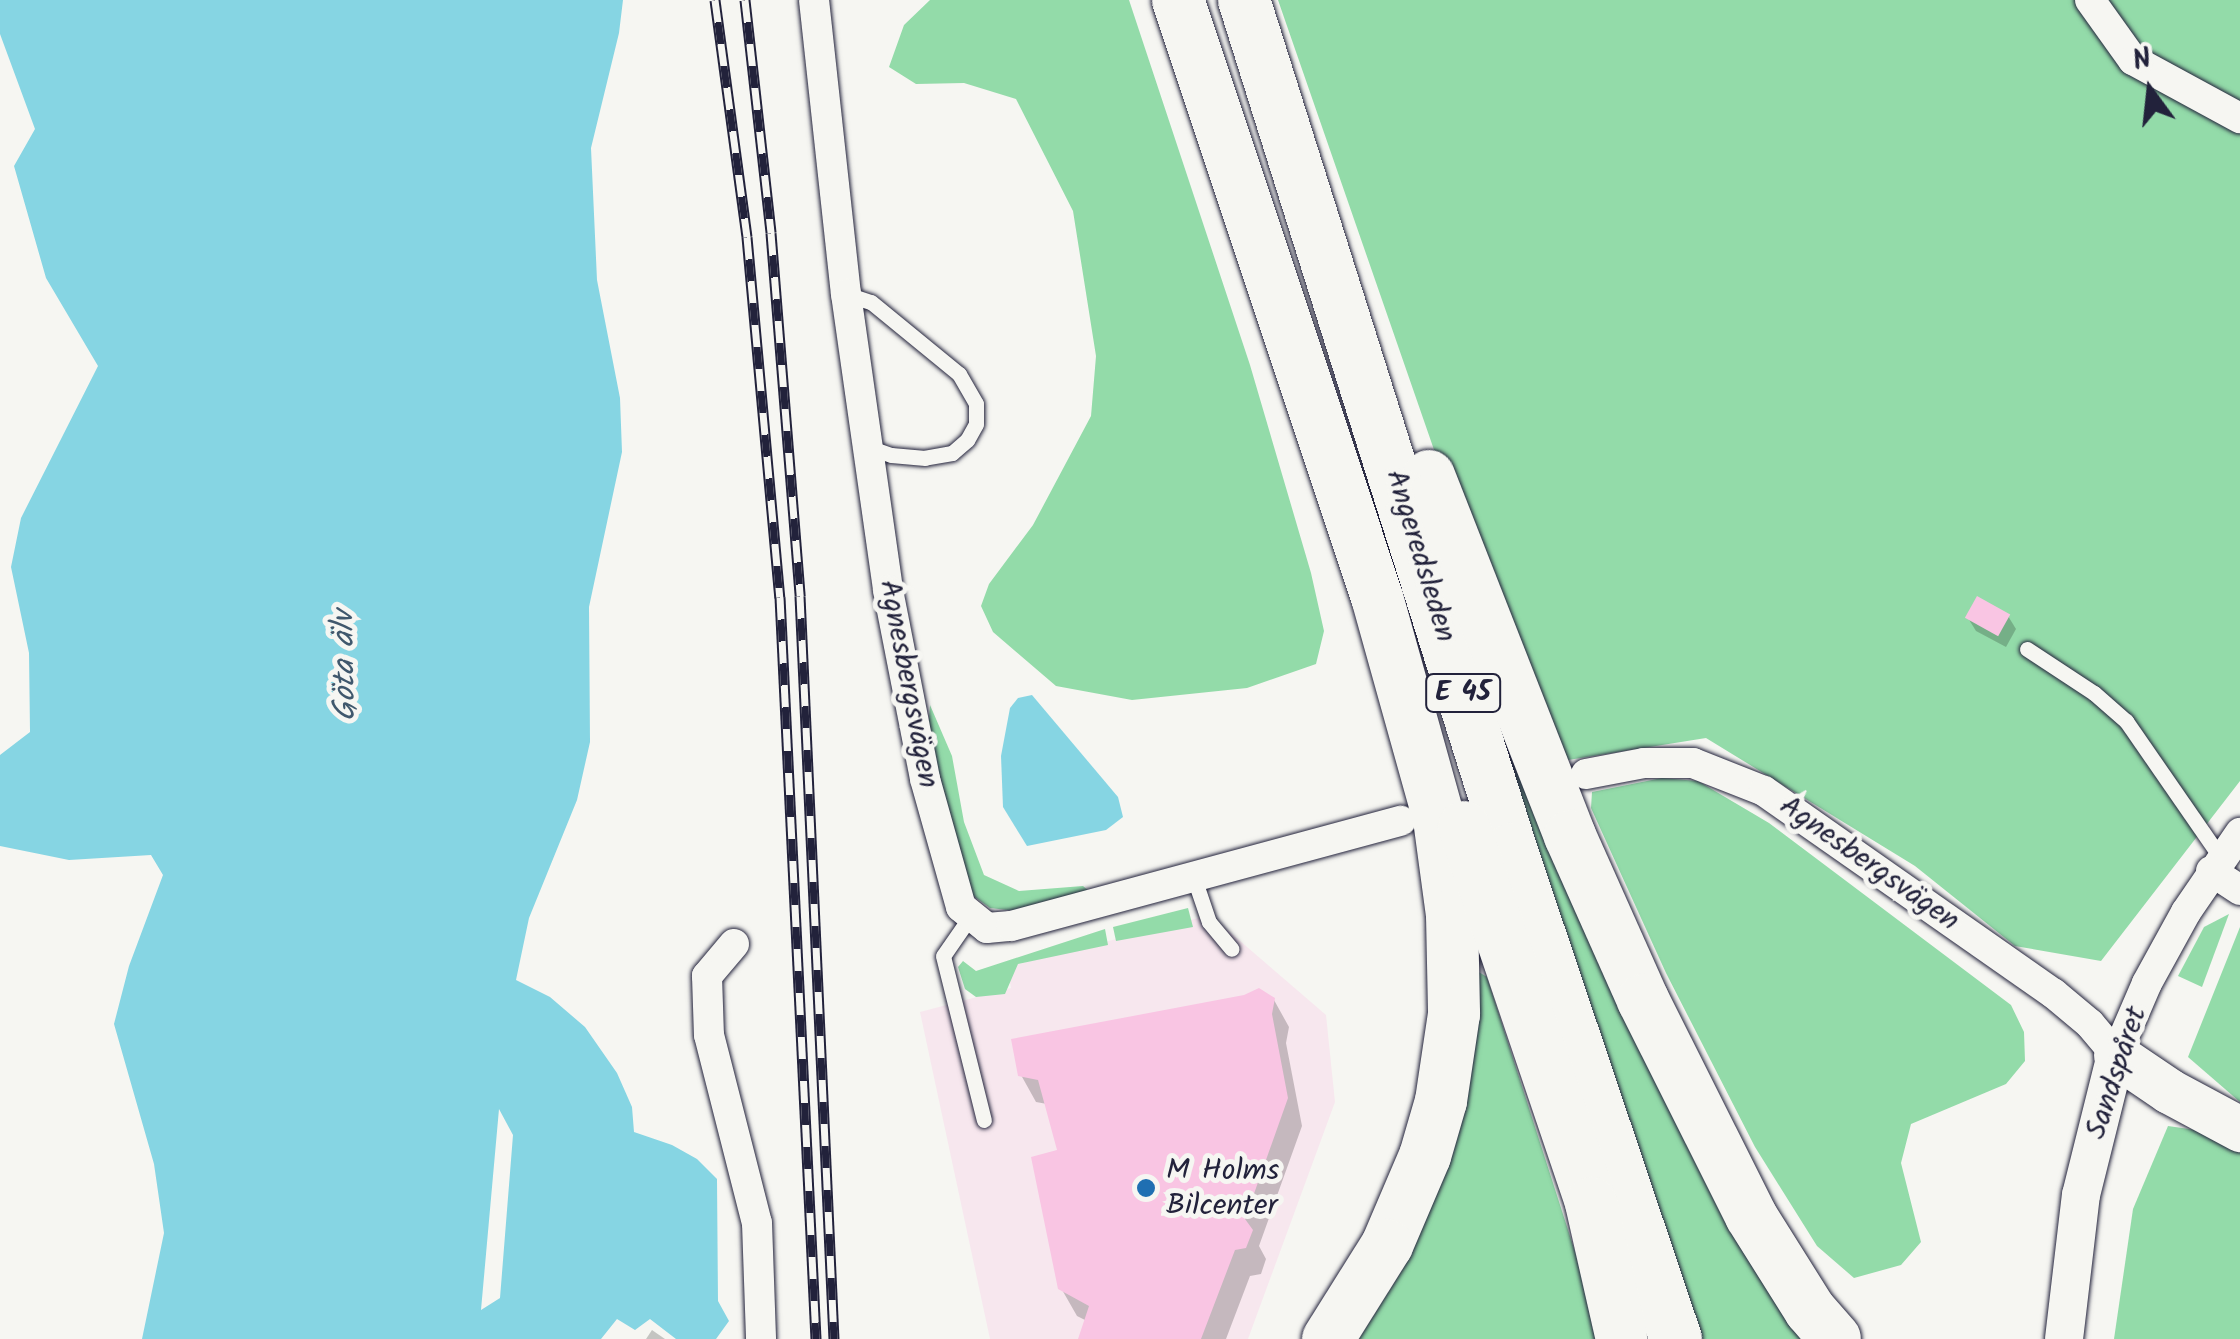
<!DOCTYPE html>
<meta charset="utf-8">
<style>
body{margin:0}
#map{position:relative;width:2240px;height:1339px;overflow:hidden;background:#f6f6f2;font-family:Kalam,sans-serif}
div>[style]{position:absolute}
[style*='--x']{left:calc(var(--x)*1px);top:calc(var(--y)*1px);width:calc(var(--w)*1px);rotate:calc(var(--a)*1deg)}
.built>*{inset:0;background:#f7e7ee}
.green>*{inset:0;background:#93dba9}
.water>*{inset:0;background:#86d5e3}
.shadow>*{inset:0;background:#0003}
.building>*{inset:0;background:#f9c5e3;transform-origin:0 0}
.roads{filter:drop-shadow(0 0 2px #22223b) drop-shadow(0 0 2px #22223b)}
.service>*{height:15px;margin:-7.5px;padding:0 7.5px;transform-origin:7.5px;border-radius:7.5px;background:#f6f6f2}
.minor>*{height:30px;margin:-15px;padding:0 15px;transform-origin:15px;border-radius:15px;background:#f6f6f2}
.tertiary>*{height:38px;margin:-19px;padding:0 19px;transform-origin:19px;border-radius:19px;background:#f6f6f2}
.secondary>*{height:45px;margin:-22.5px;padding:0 22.5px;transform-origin:22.5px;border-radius:22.5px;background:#f6f6f2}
.trunk>*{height:52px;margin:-26px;padding:0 26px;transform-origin:26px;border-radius:26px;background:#f6f6f2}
.rail>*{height:11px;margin-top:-5.5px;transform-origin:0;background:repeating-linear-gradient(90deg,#f6f6f2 0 22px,#22223b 0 44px);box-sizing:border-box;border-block:2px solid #22223b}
.dots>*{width:28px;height:28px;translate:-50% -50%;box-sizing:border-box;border:5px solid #f6f6f2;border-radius:50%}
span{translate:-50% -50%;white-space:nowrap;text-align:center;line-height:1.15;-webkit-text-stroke:10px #f6f6f2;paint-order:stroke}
.shield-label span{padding:2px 8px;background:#f6f6f2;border:2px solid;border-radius:8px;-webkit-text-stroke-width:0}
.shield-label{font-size:28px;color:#22223b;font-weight:700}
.street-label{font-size:30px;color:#22223b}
.poi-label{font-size:30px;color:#22223b}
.left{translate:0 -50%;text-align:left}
.water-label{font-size:32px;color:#40586d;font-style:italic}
.north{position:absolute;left:2100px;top:40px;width:100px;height:100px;-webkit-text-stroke:8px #f6f6f2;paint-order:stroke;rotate:345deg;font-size:28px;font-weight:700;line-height:40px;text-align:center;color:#22223b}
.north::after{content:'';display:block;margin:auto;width:35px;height:45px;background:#22223b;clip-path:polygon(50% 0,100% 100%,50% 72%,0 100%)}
</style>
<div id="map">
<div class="built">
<div style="clip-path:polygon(1210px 915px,1326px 1015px,1335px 1102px,1248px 1339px,990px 1339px,920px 1012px,1011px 988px,1007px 967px)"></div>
</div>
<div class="green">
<div style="clip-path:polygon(930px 0,1129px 0,1250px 365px,1311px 573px,1324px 631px,1316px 664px,1247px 688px,1132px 700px,1056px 686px,993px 632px,981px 606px,989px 584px,1033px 525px,1091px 416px,1096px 356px,1073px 211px,1016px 99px,964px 83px,916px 84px,889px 67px,904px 25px)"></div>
<div style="clip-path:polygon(1278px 0,2240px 0,2240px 781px,2101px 961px,2015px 946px,1915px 866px,1706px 738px,1543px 764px)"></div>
<div style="clip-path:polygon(1425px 511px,1816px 1339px,1702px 1339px)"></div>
<div style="clip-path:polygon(930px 705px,952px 756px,964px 822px,984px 875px,1019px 891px,1083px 886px,1090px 892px,1016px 911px,990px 908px,972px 895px,928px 733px)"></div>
<div style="clip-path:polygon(1662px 778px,1698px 781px,1769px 823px,2011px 1005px,2024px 1032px,2025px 1061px,2006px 1084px,1911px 1124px,1901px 1163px,1921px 1242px,1901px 1265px,1854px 1278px,1817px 1246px,1755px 1147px,1666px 973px,1591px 808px,1592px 792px)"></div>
<div style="clip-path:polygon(1188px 908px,1193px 927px,1116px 941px,1113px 927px)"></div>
<div style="clip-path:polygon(2229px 914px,2202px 987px,2178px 976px,2204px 927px)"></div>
<div style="clip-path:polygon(2240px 927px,2240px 1102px,2188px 1057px)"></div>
<div style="clip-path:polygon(1105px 929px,1108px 945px,1018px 964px,1005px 994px,976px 997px,965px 989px,958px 967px,963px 961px,976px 971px)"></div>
<div style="clip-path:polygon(1477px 971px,1487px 977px,1603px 1339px,1359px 1339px,1402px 1270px)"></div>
<div style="clip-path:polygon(2168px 1126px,2196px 1130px,2240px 1152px,2240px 1339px,2114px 1339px,2133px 1209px)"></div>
</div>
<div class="water">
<div style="clip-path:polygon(evenodd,0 0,623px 0,619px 33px,591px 148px,597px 280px,620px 398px,622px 452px,589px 607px,590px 742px,577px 800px,529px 918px,516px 980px,550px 997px,585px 1027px,617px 1073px,632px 1107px,634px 1132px,672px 1145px,697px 1159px,717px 1179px,718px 1301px,729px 1321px,716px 1339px,676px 1339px,650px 1319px,635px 1330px,617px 1319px,601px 1339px,142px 1339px,164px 1233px,154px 1164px,114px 1024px,129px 966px,163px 875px,151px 855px,69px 860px,0 846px,0 755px,30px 732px,29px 653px,11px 567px,21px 518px,98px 366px,46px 278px,14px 166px,35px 129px,0 34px,0 0,499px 1109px,513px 1135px,500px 1298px,481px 1310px,499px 1109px)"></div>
<div style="clip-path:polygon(1032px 695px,1118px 797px,1123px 817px,1106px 830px,1027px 846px,1003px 807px,1001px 756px,1010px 708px,1018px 698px)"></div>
</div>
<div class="shadow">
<div style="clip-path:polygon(2008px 616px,2016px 629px,2006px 647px,1976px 631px,1968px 618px)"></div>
<div style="clip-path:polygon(1274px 1000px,1289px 1027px,1286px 1043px,1302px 1126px,1259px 1246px,1266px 1259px,1261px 1274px,1250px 1276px,1226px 1339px,1081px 1339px,1087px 1321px,1077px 1316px,1061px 1288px,1060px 1152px,1047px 1104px,1036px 1102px,1021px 1075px)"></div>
<div style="clip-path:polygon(652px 1330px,665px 1339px,646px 1339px)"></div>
</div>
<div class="building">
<div style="left:1977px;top:596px;width:38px;height:25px;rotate:29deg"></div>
<div style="clip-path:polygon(1259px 988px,1275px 998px,1272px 1014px,1288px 1098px,1245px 1219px,1253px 1230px,1246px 1248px,1235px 1250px,1201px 1339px,1078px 1339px,1089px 1306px,1058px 1289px,1031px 1157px,1057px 1150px,1038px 1080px,1018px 1076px,1011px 1039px,1244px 995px)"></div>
</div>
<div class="roads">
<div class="service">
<div style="--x:846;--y:294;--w:26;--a:18"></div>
<div style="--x:871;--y:302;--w:114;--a:39.3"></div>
<div style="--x:959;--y:374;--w:34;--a:60"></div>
<div style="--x:976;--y:404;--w:20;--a:90"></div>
<div style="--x:976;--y:424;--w:18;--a:119"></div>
<div style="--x:967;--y:440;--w:20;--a:139"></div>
<div style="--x:952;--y:453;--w:27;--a:170"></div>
<div style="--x:925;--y:458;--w:34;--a:-175"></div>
<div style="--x:891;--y:455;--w:28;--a:-161"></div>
<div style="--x:2027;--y:649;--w:80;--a:33.3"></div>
<div style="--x:2094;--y:693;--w:43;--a:41.2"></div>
<div style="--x:2126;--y:721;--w:167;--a:55.3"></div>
<div style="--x:1194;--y:878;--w:46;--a:71.2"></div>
<div style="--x:1209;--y:922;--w:35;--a:50"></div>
<div style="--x:970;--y:917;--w:47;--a:124.7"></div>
<div style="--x:943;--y:956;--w:169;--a:76"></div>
</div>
<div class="minor">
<div style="--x:814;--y:0;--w:296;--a:83.8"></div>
<div style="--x:846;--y:294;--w:299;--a:81.9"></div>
<div style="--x:888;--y:590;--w:193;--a:78.9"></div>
<div style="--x:925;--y:779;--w:133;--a:74.3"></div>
<div style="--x:961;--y:907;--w:33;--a:39"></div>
<div style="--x:987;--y:928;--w:24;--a:-5"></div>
<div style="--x:1011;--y:926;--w:404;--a:-15.1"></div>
<div style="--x:2090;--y:0;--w:74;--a:54.4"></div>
<div style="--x:2133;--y:60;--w:122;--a:28.5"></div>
<div style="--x:1586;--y:774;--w:59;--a:-10.7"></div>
<div style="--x:1644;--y:763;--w:49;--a:0"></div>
<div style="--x:1693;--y:763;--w:76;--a:21.5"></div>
<div style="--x:1764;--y:791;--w:353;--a:35"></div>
<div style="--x:2053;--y:993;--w:48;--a:40"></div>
<div style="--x:2090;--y:1024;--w:40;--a:50"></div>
<div style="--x:2116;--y:1055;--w:78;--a:-66.7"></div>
<div style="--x:2147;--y:983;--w:81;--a:-61.2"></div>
<div style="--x:2186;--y:912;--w:96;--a:-55.6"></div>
<div style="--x:2211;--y:871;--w:35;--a:33"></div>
<div style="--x:734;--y:944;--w:42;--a:130.2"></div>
<div style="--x:707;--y:976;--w:59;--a:88.1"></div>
<div style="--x:709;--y:1035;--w:194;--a:75.7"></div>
<div style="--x:757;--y:1223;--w:116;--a:88"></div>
</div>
<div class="tertiary">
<div style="--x:2064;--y:1339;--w:145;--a:-83.3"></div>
<div style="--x:2081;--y:1195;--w:144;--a:-76"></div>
</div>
<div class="secondary">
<div style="--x:2116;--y:1055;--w:64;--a:34.2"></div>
<div style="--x:2169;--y:1091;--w:81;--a:28.2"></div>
</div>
<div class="trunk">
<div style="--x:1178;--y:0;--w:629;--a:71.57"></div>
<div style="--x:1377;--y:597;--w:230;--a:74.4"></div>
<div style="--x:1439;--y:819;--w:97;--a:82.3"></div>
<div style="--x:1452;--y:915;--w:99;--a:88.8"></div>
<div style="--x:1454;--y:1014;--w:88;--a:98.5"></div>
<div style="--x:1441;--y:1101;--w:57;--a:106.2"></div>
<div style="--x:1425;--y:1156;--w:97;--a:113.1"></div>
<div style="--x:1387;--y:1245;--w:111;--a:122.1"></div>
<div style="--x:1244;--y:0;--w:890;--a:72.54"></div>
<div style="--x:1511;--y:849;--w:517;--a:71.39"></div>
<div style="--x:1429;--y:476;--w:387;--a:68.6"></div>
<div style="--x:1570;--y:836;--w:180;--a:66"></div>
<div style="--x:1643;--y:1000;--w:241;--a:63.4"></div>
<div style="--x:1751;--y:1216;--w:111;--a:57.9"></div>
<div style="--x:1810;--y:1310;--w:38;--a:49"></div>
<div style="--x:1464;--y:827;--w:397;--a:71.3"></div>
<div style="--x:1591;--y:1203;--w:139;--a:77.2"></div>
</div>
</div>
<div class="rail">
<div style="--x:715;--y:0;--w:239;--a:82.3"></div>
<div style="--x:747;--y:237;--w:362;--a:84.8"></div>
<div style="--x:780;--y:597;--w:743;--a:87.22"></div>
<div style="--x:745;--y:0;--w:234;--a:83.6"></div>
<div style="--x:771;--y:233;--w:364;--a:85.4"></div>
<div style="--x:800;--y:596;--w:744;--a:87.38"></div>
</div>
<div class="dots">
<div style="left:1146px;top:1188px;background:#1f6fb2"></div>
</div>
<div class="shield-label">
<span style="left:1463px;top:693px">E 45</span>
</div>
<div class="street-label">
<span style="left:1420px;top:556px;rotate:73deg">Angeredsleden</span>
<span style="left:908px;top:684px;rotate:79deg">Agnesbergsvägen</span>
<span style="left:1869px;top:864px;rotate:35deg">Agnesbergsvägen</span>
<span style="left:2117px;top:1073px;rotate:-72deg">Sandspåret</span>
</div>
<div class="poi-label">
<span class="left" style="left:1166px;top:1188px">M Holms<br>Bilcenter</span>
</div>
<div class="water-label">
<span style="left:346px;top:666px;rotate:-91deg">Göta älv</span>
</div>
<div class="north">N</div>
</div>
